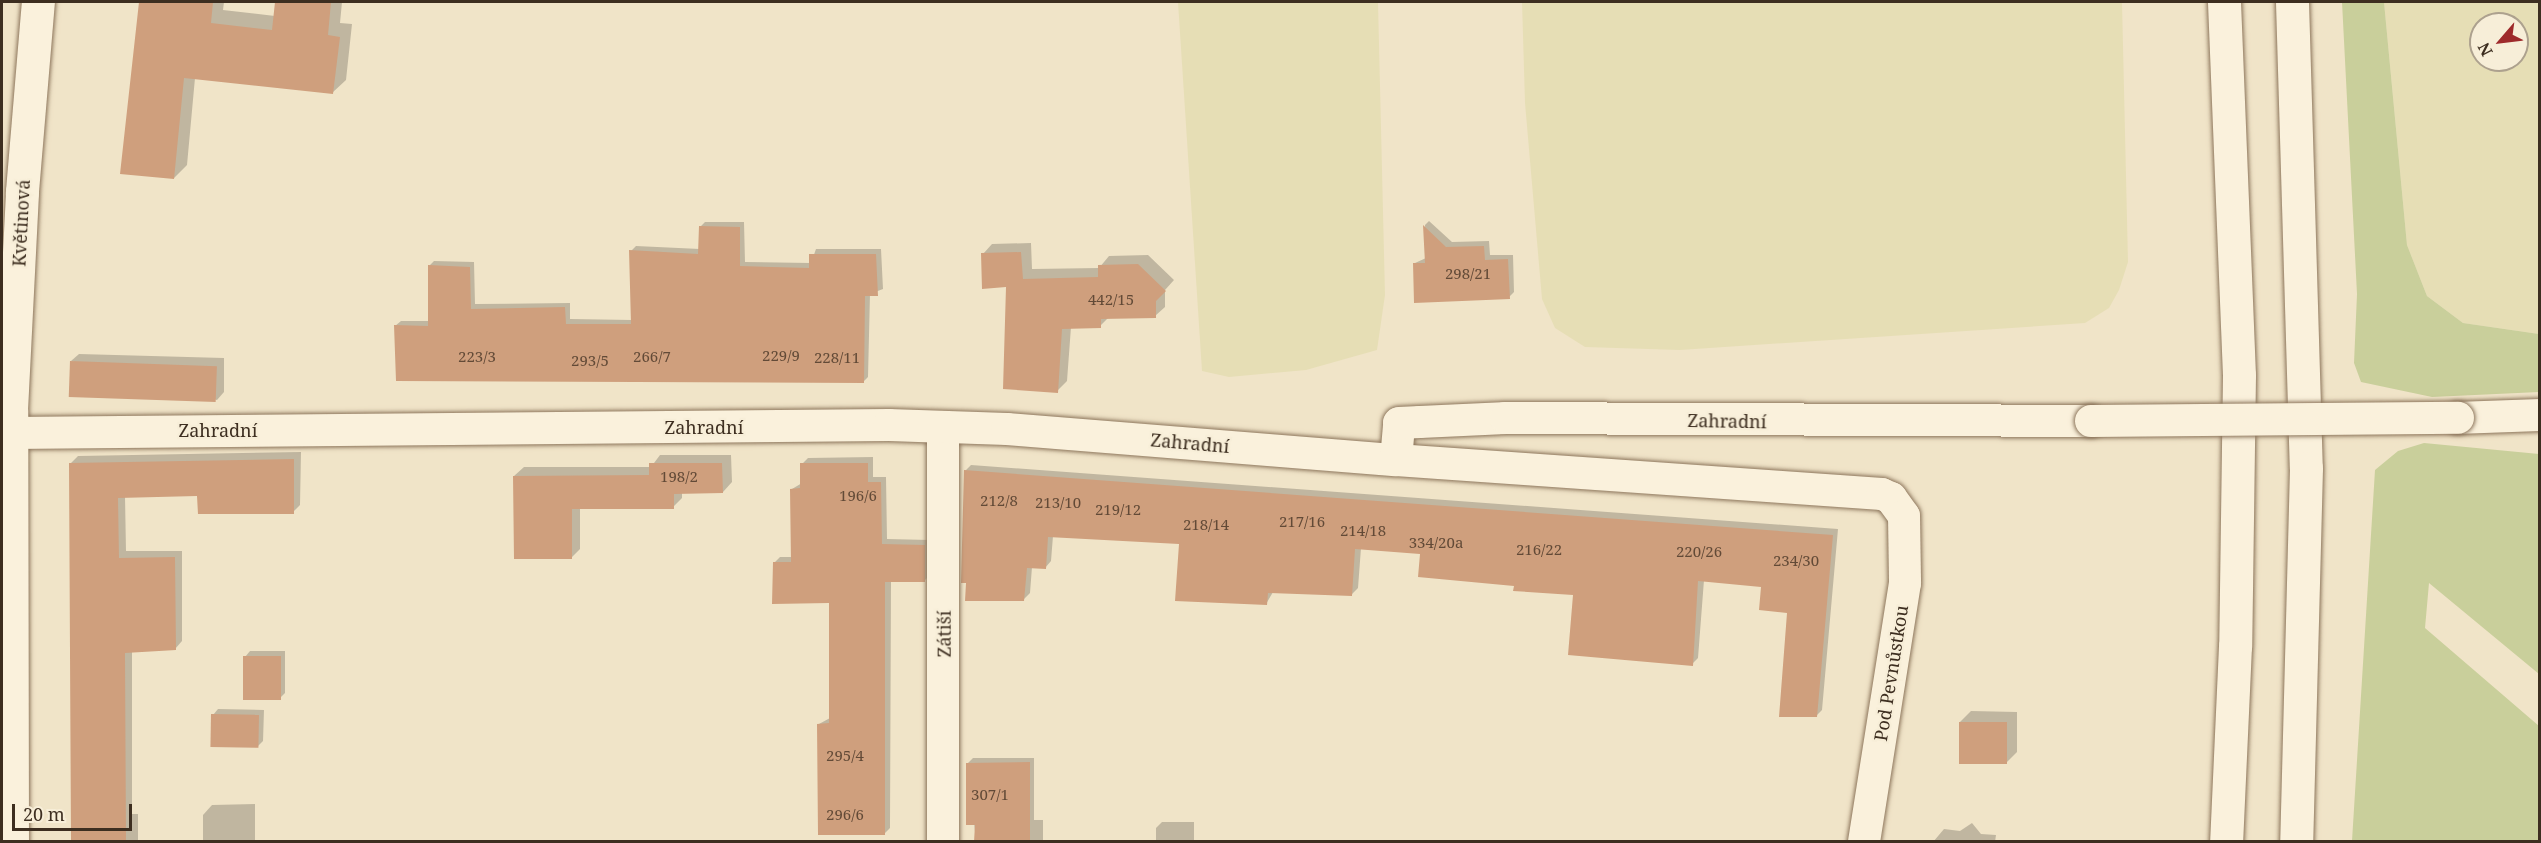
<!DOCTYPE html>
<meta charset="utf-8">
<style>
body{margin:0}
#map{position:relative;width:2541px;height:843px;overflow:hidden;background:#f0e4c8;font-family:"Noto Serif",serif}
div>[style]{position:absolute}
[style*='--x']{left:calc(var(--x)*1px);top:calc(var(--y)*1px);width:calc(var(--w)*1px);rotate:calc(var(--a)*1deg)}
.farmland>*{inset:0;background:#e6deb5}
.green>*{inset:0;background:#c9cf9b}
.shadow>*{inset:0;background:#0003}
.building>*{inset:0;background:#cf9f7d;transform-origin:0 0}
.roads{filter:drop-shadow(0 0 2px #8d765c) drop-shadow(0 0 2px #8d765c)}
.street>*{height:32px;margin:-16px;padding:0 16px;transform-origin:16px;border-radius:16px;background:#faf1dc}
.secondary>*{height:33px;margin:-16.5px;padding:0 16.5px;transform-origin:16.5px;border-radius:16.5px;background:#faf1dc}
.bridges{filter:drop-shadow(0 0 2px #8d765c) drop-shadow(0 0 2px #8d765c)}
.street-bridge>*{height:32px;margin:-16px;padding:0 16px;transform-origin:16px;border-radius:16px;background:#faf1dc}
span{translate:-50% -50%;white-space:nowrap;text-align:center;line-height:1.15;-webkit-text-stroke:4.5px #f7eed8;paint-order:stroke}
.number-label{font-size:15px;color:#624a37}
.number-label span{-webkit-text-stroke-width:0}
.street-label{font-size:18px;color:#3d2e20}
.frame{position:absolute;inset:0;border:3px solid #3d2e20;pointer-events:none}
.north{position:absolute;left:2469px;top:12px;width:60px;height:60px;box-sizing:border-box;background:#f7eed8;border:2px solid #ada18e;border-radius:50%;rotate:242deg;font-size:16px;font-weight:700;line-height:24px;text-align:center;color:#3d2e20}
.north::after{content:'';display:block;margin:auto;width:21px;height:27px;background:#9e2a2b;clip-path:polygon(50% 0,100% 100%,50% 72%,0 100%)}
.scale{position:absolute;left:12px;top:804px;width:120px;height:27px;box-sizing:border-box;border:3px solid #3d2e20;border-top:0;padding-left:8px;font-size:18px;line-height:21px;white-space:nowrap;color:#3d2e20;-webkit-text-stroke:4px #f7eed8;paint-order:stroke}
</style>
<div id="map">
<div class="farmland">
<div style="clip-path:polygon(1178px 2px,1378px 2px,1385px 295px,1377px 350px,1306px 370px,1229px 377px,1202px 371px)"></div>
<div style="clip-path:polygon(1522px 2px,2122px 2px,2128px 262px,2119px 290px,2109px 308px,2085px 323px,1680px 350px,1585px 347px,1555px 328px,1542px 299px,1525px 103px)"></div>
<div style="clip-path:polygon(evenodd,2384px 2px,2539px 2px,2539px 334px,2463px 323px,2427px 296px,2407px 245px,2384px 2px,2481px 24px,2517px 24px,2517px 60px,2481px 60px,2481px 24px)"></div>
</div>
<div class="green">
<div style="clip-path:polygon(2342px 2px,2384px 2px,2407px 245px,2427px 296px,2463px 323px,2539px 334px,2539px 392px,2432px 397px,2361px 382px,2354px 363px,2357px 294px)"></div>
<div style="clip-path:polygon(2424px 443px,2539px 454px,2539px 674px,2429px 583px,2425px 628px,2539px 726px,2539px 841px,2352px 841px,2375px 470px,2398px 451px)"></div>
</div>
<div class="shadow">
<div style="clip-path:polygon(140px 2px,224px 2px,223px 10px,275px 16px,276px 2px,342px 2px,340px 23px,352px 24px,346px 80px,332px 93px,195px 78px,187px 165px,174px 178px,121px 172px)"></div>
<div style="clip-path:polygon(1429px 221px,1452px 242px,1489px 241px,1490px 255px,1513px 255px,1514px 292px,1509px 297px,1415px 263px,1426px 258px,1425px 225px)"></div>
<div style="clip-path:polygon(705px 222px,744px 222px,745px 262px,811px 263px,816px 249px,881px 249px,883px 289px,870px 294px,868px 377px,863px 382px,395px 326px,401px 321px,430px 321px,429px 266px,434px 261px,474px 262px,475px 304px,570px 303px,570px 319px,632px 320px,631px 251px,636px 246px,700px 249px,700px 227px)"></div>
<div style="clip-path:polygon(1031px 243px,1032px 269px,1099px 268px,1109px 256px,1148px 255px,1174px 280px,1165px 290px,1165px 307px,1155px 316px,1109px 317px,1100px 326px,1071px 327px,1067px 381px,1057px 391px,1008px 285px,983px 254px,992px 244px)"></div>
<div style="clip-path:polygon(79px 354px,224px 358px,224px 392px,217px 400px,71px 361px)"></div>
<div style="clip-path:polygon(301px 452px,300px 505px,293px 512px,199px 495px,125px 496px,126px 551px,182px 551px,182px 641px,175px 649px,132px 651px,132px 814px,138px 814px,138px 842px,72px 842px,71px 463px,78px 456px)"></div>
<div style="clip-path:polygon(660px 455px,731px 455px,732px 482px,723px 492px,682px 492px,682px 498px,673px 507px,580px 507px,580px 549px,571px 558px,514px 476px,524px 467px,651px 467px)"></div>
<div style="clip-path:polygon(873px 457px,873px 477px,886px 477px,887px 539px,930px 540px,930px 575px,924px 581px,891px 581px,890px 828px,884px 834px,819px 724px,830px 718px,830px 601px,774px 563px,780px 557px,792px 557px,792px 489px,802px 483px,802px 464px,808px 458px)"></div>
<div style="clip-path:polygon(971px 465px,1838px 529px,1822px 710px,1816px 716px,1789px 612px,1763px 586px,1704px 580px,1698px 658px,1692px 664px,1575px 593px,1515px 585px,1421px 552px,1361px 548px,1358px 588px,1352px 594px,1273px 592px,1266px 604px,1181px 543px,1053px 536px,1051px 561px,1045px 568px,1032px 567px,1030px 593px,1023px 600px,965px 471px)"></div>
<div style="clip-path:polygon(250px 651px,285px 651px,285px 693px,280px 698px,245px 657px)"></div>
<div style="clip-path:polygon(218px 709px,264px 710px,263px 741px,258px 746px,213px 715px)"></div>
<div style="clip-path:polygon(1971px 711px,2017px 712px,2017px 752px,2006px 763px,1960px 722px)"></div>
<div style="clip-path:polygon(973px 758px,1034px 758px,1034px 820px,1043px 820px,1043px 842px,976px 842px,968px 763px)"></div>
<div style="clip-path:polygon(255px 804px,255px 842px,203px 842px,203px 815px,212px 805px)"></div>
<div style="clip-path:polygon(1162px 822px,1194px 822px,1194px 842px,1156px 842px,1156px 828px)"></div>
<div style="clip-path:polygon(1972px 823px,1981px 834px,1996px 835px,1995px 842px,1933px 842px,1944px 829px,1960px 831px)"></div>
</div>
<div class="building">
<div style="clip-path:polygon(139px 2px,213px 2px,211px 23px,272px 30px,275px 2px,331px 2px,328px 35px,340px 37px,333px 94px,184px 78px,174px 179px,120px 174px)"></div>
<div style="clip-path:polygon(1423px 225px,1446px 247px,1484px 246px,1485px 260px,1508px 259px,1510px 299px,1414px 303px,1413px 263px,1425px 263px)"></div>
<div style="clip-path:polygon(699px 226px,740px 227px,740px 266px,809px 268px,809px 254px,876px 254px,878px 296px,865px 296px,864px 383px,396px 381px,394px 325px,428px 326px,428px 265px,470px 267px,471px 309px,565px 307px,566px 324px,631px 324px,629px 250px,698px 254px)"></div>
<div style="clip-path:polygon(1021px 252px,1023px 279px,1098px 277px,1098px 265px,1138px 264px,1166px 291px,1156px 301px,1156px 318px,1101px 319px,1101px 328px,1062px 329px,1058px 393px,1003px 389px,1006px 287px,982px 289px,981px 253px)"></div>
<div style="left:70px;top:361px;width:147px;height:36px;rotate:2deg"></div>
<div style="clip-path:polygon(294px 459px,294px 514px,198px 514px,197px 496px,118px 498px,119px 558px,175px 557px,176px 650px,125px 653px,126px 842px,71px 842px,69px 463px)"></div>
<div style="clip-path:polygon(649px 463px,722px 463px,723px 493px,674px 494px,674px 509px,572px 509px,572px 559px,514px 559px,513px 476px,649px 475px)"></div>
<div style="clip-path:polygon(800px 463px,868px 463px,868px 482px,881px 482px,882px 544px,925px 545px,925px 582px,885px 582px,885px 835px,818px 835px,817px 724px,829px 723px,829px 603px,772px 604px,773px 562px,791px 562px,790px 489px,800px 488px)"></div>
<div style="clip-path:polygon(964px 470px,1833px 535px,1817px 717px,1779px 717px,1787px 613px,1759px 610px,1761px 587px,1698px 581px,1693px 666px,1568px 655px,1573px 595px,1513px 591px,1514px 586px,1418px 577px,1420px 554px,1355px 549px,1352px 596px,1268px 593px,1267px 605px,1175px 601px,1179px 544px,1048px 537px,1046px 569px,1027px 568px,1024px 601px,965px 601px,966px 583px,961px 583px)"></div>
<div style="left:243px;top:656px;width:38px;height:44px"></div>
<div style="left:211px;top:714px;width:48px;height:33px;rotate:1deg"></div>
<div style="left:1959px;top:722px;width:48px;height:42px"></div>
<div style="clip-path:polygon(1030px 762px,1030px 842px,974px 842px,975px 825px,966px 825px,966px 763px)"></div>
</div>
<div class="roads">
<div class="street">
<div style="--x:2458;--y:418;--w:82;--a:-2.1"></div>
<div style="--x:943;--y:427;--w:415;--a:90"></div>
<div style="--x:11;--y:433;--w:878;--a:-0.52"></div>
<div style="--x:889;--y:425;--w:118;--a:1.9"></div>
<div style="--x:1007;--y:429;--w:390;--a:4.6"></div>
<div style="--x:1396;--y:460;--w:37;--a:-85"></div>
<div style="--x:1399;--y:423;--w:21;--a:-3"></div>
<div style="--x:1420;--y:422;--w:86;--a:-2.7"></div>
<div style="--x:1506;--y:418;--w:585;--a:0.29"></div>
<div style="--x:1396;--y:460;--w:487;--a:4"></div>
<div style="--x:1882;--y:494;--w:10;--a:24"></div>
<div style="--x:1891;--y:498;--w:22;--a:54"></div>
<div style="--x:1904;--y:516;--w:67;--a:89.1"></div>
<div style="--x:1905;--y:583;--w:262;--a:99"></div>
</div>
<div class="secondary">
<div style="--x:2224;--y:2;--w:373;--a:87.7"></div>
<div style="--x:2239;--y:375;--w:271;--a:90.8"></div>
<div style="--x:2235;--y:646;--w:196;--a:92.6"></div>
<div style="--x:2292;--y:2;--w:466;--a:88.3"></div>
<div style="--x:2306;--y:468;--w:374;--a:91.5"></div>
<div style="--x:12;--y:842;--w:432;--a:-90.1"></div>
<div style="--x:11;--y:410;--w:219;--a:-87.1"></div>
<div style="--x:22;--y:191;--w:190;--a:-85.2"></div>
</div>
</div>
<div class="bridges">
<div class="street-bridge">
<div style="--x:2091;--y:421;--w:367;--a:-0.5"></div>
</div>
</div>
<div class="number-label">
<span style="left:1468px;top:274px">298/21</span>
<span style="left:1111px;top:300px">442/15</span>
<span style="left:781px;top:356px">229/9</span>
<span style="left:477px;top:357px">223/3</span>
<span style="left:652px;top:357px">266/7</span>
<span style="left:837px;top:358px">228/11</span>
<span style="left:590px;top:361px">293/5</span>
<span style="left:679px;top:477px">198/2</span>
<span style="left:858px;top:496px">196/6</span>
<span style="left:999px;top:501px">212/8</span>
<span style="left:1058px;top:503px">213/10</span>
<span style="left:1118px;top:510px">219/12</span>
<span style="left:1302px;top:522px">217/16</span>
<span style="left:1206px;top:525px">218/14</span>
<span style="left:1363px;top:531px">214/18</span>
<span style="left:1436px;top:543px">334/20a</span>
<span style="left:1539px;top:550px">216/22</span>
<span style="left:1699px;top:552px">220/26</span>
<span style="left:1796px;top:561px">234/30</span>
<span style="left:845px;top:756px">295/4</span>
<span style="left:990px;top:795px">307/1</span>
<span style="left:845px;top:815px">296/6</span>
</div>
<div class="street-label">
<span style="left:21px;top:223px;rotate:-87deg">Květinová</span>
<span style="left:1727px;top:421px;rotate:1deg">Zahradní</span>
<span style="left:704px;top:427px">Zahradní</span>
<span style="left:218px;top:430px">Zahradní</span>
<span style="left:1190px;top:443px;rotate:5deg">Zahradní</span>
<span style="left:944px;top:634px;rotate:-90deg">Zátiší</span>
<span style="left:1891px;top:673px;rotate:-81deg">Pod Pevnůstkou</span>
</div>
<div class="frame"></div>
<div class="north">N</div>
<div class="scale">20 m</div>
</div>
